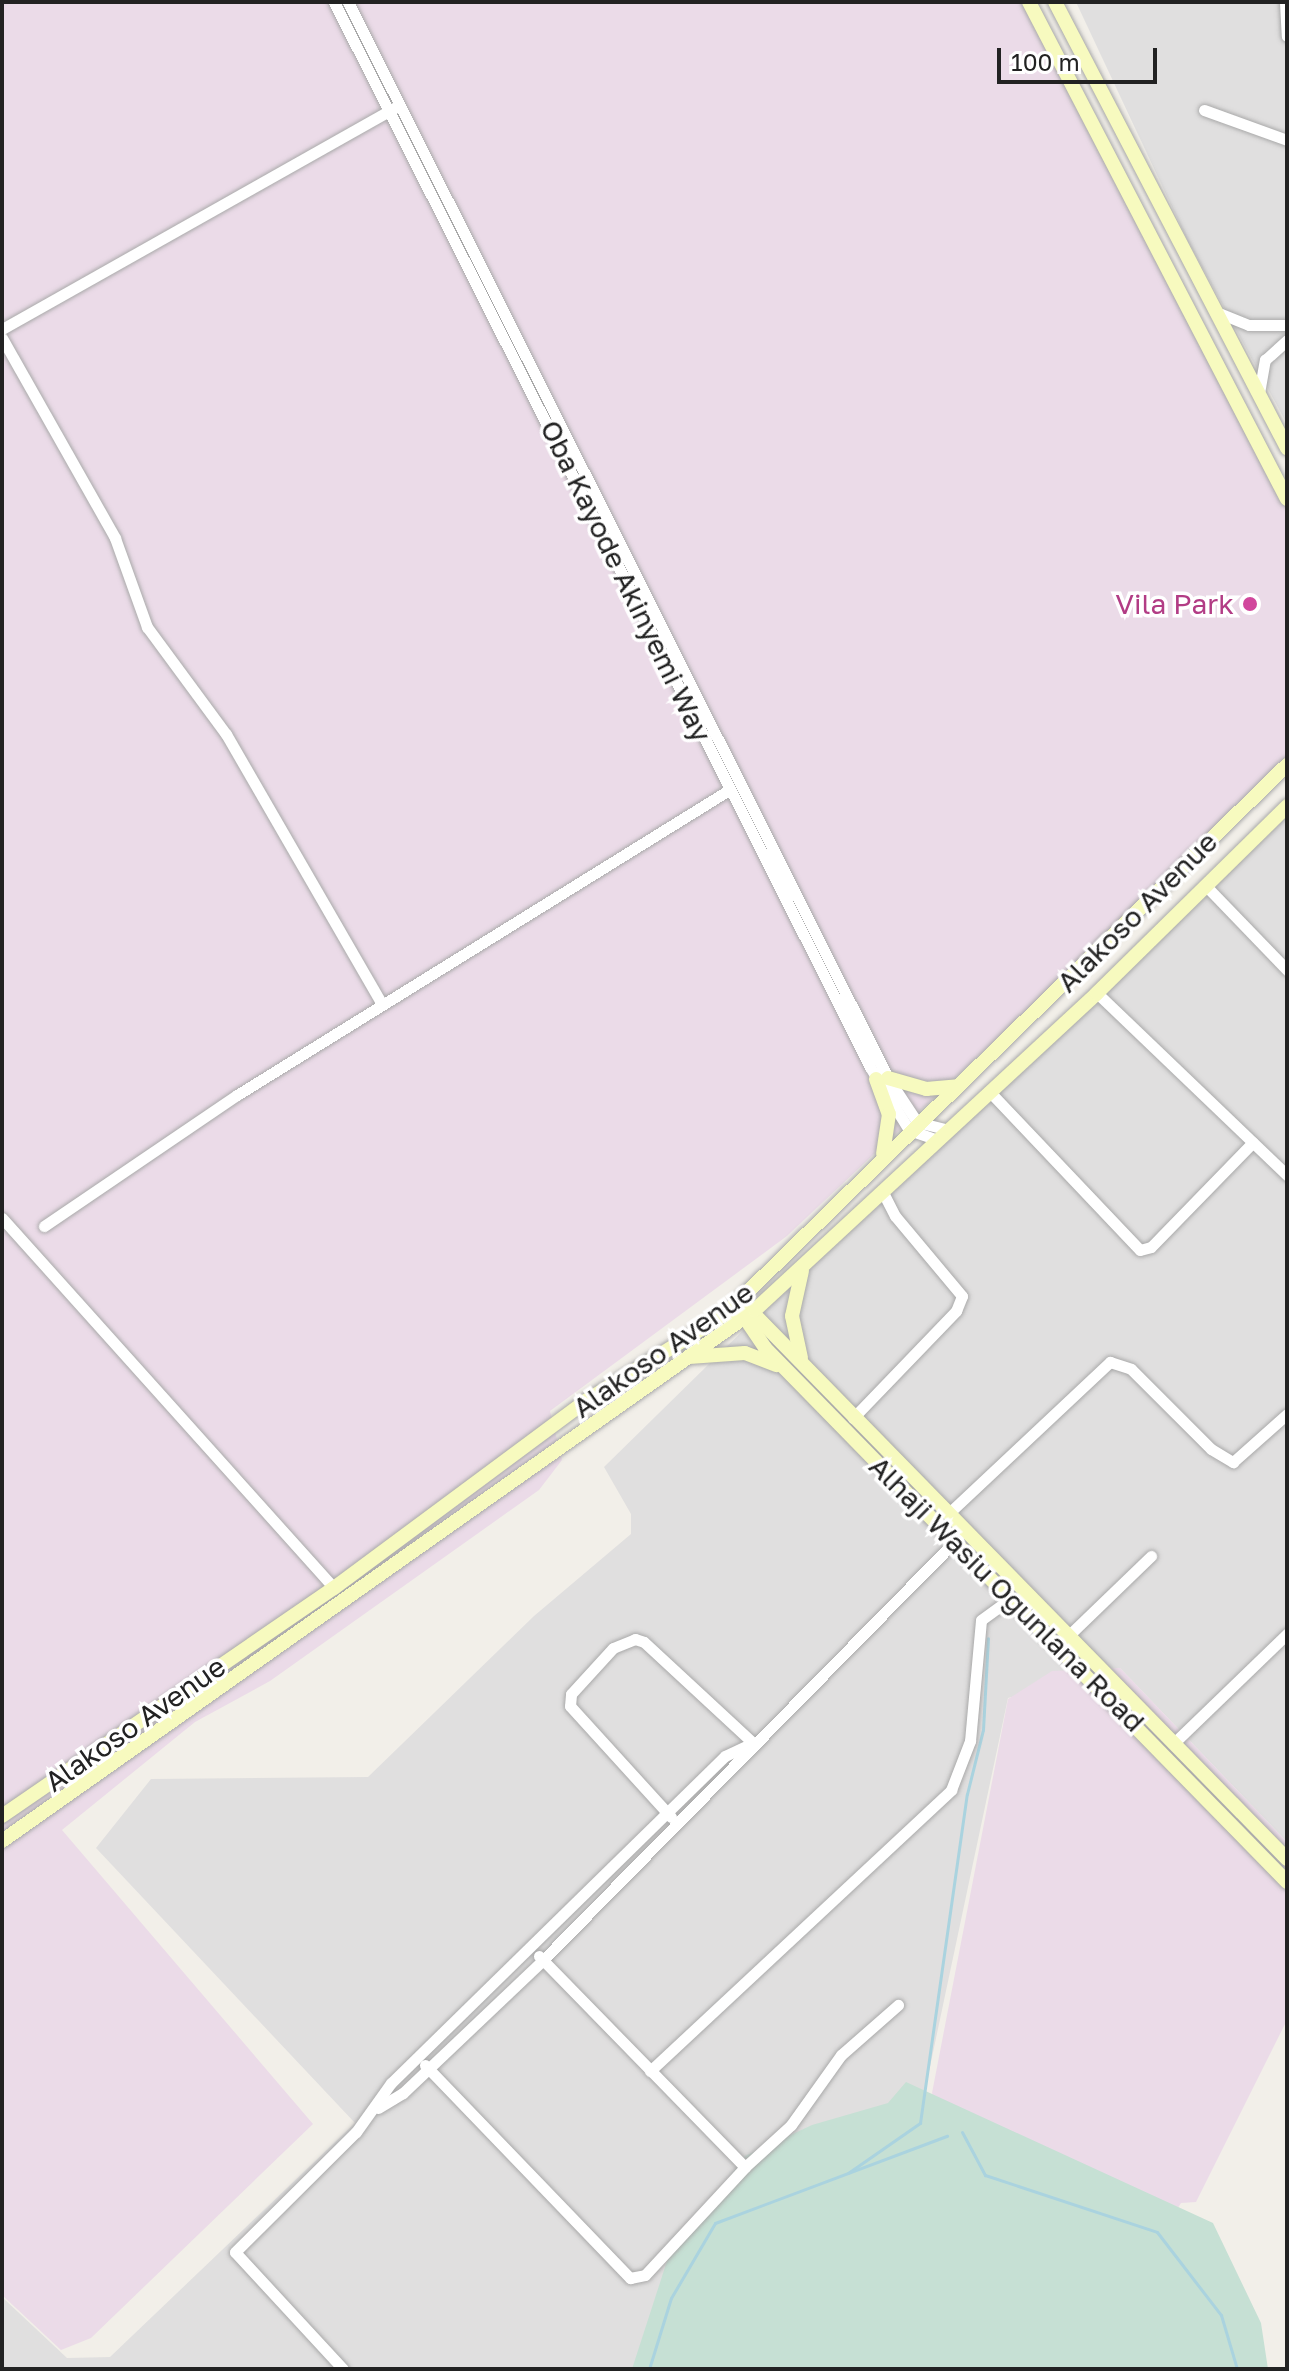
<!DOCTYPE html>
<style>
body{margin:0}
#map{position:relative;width:1289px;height:2371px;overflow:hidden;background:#f2efe9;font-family:"Golos Text",sans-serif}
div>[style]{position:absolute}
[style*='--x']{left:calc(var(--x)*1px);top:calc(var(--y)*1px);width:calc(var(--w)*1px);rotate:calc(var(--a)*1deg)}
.residential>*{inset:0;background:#e0dfdf}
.industrial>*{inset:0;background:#ebdbe8}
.wetland>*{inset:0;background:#c6e0d4}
.stream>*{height:3px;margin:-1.5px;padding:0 1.5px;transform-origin:1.5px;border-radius:1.5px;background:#aad3df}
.roads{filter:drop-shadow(0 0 2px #a9a9a9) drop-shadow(0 0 2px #a9a9a9)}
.street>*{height:11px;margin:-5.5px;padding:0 5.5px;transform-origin:5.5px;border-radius:5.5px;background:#fff}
.secondary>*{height:14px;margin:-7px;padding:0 7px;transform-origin:7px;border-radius:7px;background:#f7fabf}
.dots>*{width:22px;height:22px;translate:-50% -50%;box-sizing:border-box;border:4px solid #fff;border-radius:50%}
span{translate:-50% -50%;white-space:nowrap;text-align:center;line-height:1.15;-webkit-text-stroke:7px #fff;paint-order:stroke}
.street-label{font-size:28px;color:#222}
.hotel-label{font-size:28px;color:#b23c85}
.right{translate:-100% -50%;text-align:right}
.frame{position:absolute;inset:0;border:4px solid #222;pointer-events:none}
.scale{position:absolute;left:997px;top:48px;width:160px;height:36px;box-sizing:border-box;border:4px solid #222;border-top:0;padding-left:10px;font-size:24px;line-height:28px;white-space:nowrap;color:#222;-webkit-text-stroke:6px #fff;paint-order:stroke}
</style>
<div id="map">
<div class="residential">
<div style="clip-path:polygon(1076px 2px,1287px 2px,1287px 424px,1187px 239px)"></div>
<div style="clip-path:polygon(1287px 797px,1287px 1842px,1120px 1668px,1008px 1698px,866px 2369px,2px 2369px,2px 2297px,67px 2358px,110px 2357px,355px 2123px,96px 1848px,151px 1779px,368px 1777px,534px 1616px,631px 1534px,631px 1514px,604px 1467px)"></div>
</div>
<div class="industrial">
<div style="clip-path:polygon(2px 2px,1030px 2px,1287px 500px,1287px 765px,787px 1236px,550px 1411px,562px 1460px,539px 1490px,270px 1681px,195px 1722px,62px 1830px,313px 2124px,91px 2338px,61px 2350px,2px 2295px)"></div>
<div style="clip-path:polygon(1120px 1668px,1287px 1842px,1287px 2020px,1196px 2202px,1181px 2203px,1169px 2222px,955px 2152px,932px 2093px,1008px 1699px,1052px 1671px)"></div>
</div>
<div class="wetland">
<div style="clip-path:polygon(906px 2082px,1213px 2223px,1261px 2323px,1268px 2369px,632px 2369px,667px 2261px,745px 2156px,812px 2125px,888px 2103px)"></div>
</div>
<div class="stream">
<div style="--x:962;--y:2132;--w:49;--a:61.9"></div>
<div style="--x:985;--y:2175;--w:181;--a:18.3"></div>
<div style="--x:1157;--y:2232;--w:105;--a:52.4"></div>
<div style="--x:1221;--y:2315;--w:56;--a:73.5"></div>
<div style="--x:848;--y:2173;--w:88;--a:-34.8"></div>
<div style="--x:920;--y:2123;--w:332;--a:-81.9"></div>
<div style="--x:967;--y:1794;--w:66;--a:-76"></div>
<div style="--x:983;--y:1730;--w:92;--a:-86.9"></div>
<div style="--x:649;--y:2369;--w:74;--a:-72.8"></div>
<div style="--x:671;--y:2298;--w:87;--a:-59.6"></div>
<div style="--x:715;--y:2223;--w:248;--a:-20.6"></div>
</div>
<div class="roads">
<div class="street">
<div style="--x:334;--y:2;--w:1192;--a:63.28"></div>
<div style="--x:870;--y:1067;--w:74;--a:58.2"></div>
<div style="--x:909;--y:1130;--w:31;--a:19"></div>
<div style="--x:348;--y:2;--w:1204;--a:63.35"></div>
<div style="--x:888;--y:1078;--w:53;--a:56.6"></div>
<div style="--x:917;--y:1122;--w:32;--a:14"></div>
<div style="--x:1285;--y:2;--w:34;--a:87"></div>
<div style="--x:1204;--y:110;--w:88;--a:19.9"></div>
<div style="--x:1219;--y:313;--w:32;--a:22"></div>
<div style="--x:1249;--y:325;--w:38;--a:0"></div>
<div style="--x:2;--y:329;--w:451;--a:-29.4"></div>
<div style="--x:2;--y:338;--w:230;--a:60.5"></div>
<div style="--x:115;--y:538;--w:95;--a:70.2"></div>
<div style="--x:147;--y:627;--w:133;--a:53.6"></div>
<div style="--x:226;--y:734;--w:312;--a:60"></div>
<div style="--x:1259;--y:393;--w:34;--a:-80"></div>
<div style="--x:1265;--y:360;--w:30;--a:-42"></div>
<div style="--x:1205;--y:885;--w:118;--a:46"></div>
<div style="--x:1097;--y:993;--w:263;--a:43.8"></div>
<div style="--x:989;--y:1091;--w:219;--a:46.5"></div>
<div style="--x:1140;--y:1250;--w:11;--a:-15"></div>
<div style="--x:1151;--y:1247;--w:146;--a:-45.8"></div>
<div style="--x:2;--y:1218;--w:497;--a:48.1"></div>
<div style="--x:44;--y:1226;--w:233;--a:-34.2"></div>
<div style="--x:237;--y:1095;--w:579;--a:-31.8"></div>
<div style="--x:853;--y:1418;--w:149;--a:-46.1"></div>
<div style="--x:956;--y:1311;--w:16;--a:-68"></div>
<div style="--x:962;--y:1296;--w:104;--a:-129.9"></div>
<div style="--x:895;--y:1216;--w:27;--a:-117"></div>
<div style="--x:949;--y:1513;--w:221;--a:-43.2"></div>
<div style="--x:1110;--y:1362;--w:22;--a:18"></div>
<div style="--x:1131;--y:1369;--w:113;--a:45"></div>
<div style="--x:1211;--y:1449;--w:26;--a:31"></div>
<div style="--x:1233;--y:1462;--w:72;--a:-41.6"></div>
<div style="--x:1064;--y:1640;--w:121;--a:-44"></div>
<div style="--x:1175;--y:1742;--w:156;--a:-44"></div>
<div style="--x:671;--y:1817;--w:150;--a:-132.3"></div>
<div style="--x:570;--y:1706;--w:12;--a:-85"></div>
<div style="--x:571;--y:1694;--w:62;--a:-47.6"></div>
<div style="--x:613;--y:1648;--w:24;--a:-22"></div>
<div style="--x:635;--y:1639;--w:9;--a:18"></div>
<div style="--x:644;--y:1642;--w:149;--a:42.8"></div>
<div style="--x:539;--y:1956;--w:295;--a:45.7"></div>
<div style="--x:745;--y:2167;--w:62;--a:-42.4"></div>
<div style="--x:791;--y:2125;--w:86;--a:-54.5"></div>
<div style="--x:841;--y:2055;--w:76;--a:-41.3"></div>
<div style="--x:425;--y:2065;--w:296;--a:46.1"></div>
<div style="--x:630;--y:2278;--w:15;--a:-11"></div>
<div style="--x:645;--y:2275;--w:147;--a:-47.2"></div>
<div style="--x:650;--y:2071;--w:412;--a:-43"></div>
<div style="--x:951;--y:1790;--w:53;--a:-68.8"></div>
<div style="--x:970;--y:1741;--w:121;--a:-84.8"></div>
<div style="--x:981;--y:1620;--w:37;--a:-36"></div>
<div style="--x:378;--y:2108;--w:29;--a:-31"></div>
<div style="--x:403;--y:2093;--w:193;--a:-43.5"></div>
<div style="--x:543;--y:1960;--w:592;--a:-45.48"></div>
<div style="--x:343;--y:2369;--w:159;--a:-132.7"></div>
<div style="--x:235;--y:2252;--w:170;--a:-44.8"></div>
<div style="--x:356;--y:2132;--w:60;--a:-54.5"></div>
<div style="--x:391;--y:2083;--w:467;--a:-44.4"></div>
<div style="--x:725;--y:1756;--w:31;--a:-25"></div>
</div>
<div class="secondary">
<div style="--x:1029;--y:2;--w:560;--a:62.57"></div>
<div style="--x:1055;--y:2;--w:503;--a:62.52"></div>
<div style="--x:888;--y:1078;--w:40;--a:16"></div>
<div style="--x:926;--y:1089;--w:32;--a:-5"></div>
<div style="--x:876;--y:1079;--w:37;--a:70"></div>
<div style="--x:889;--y:1114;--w:40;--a:98.5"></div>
<div style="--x:748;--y:1308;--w:771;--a:45.63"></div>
<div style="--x:737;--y:1316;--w:8;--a:14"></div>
<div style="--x:745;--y:1318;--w:36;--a:56"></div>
<div style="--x:765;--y:1348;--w:747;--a:45.65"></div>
<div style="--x:689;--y:1357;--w:56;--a:-4.1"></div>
<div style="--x:745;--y:1353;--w:34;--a:21"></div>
<div style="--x:801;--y:1358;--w:43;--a:-102.1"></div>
<div style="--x:792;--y:1316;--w:46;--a:-77.5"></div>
<div style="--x:2;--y:1816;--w:403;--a:-34.5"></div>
<div style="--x:334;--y:1588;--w:314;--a:-36.6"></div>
<div style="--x:586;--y:1401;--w:164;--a:-32"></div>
<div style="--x:725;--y:1314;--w:786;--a:-44.33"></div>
<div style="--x:2;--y:1841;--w:921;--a:-35.19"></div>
<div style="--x:755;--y:1310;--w:466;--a:-42.8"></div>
<div style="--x:1097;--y:993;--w:267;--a:-44.5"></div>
</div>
</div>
<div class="dots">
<div style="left:1250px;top:604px;background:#d1479c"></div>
</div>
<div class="street-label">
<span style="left:626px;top:581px;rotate:64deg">Oba Kayode Akinyemi Way</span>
<span style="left:1137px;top:912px;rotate:-45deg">Alakoso Avenue</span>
<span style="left:663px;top:1350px;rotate:-35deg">Alakoso Avenue</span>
<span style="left:1007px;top:1594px;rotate:45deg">Alhaji Wasiu Ogunlana Road</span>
<span style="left:135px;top:1724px;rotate:-35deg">Alakoso Avenue</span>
</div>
<div class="hotel-label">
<span class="right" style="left:1234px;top:604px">Vila Park</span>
</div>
<div class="frame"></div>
<div class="scale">100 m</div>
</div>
